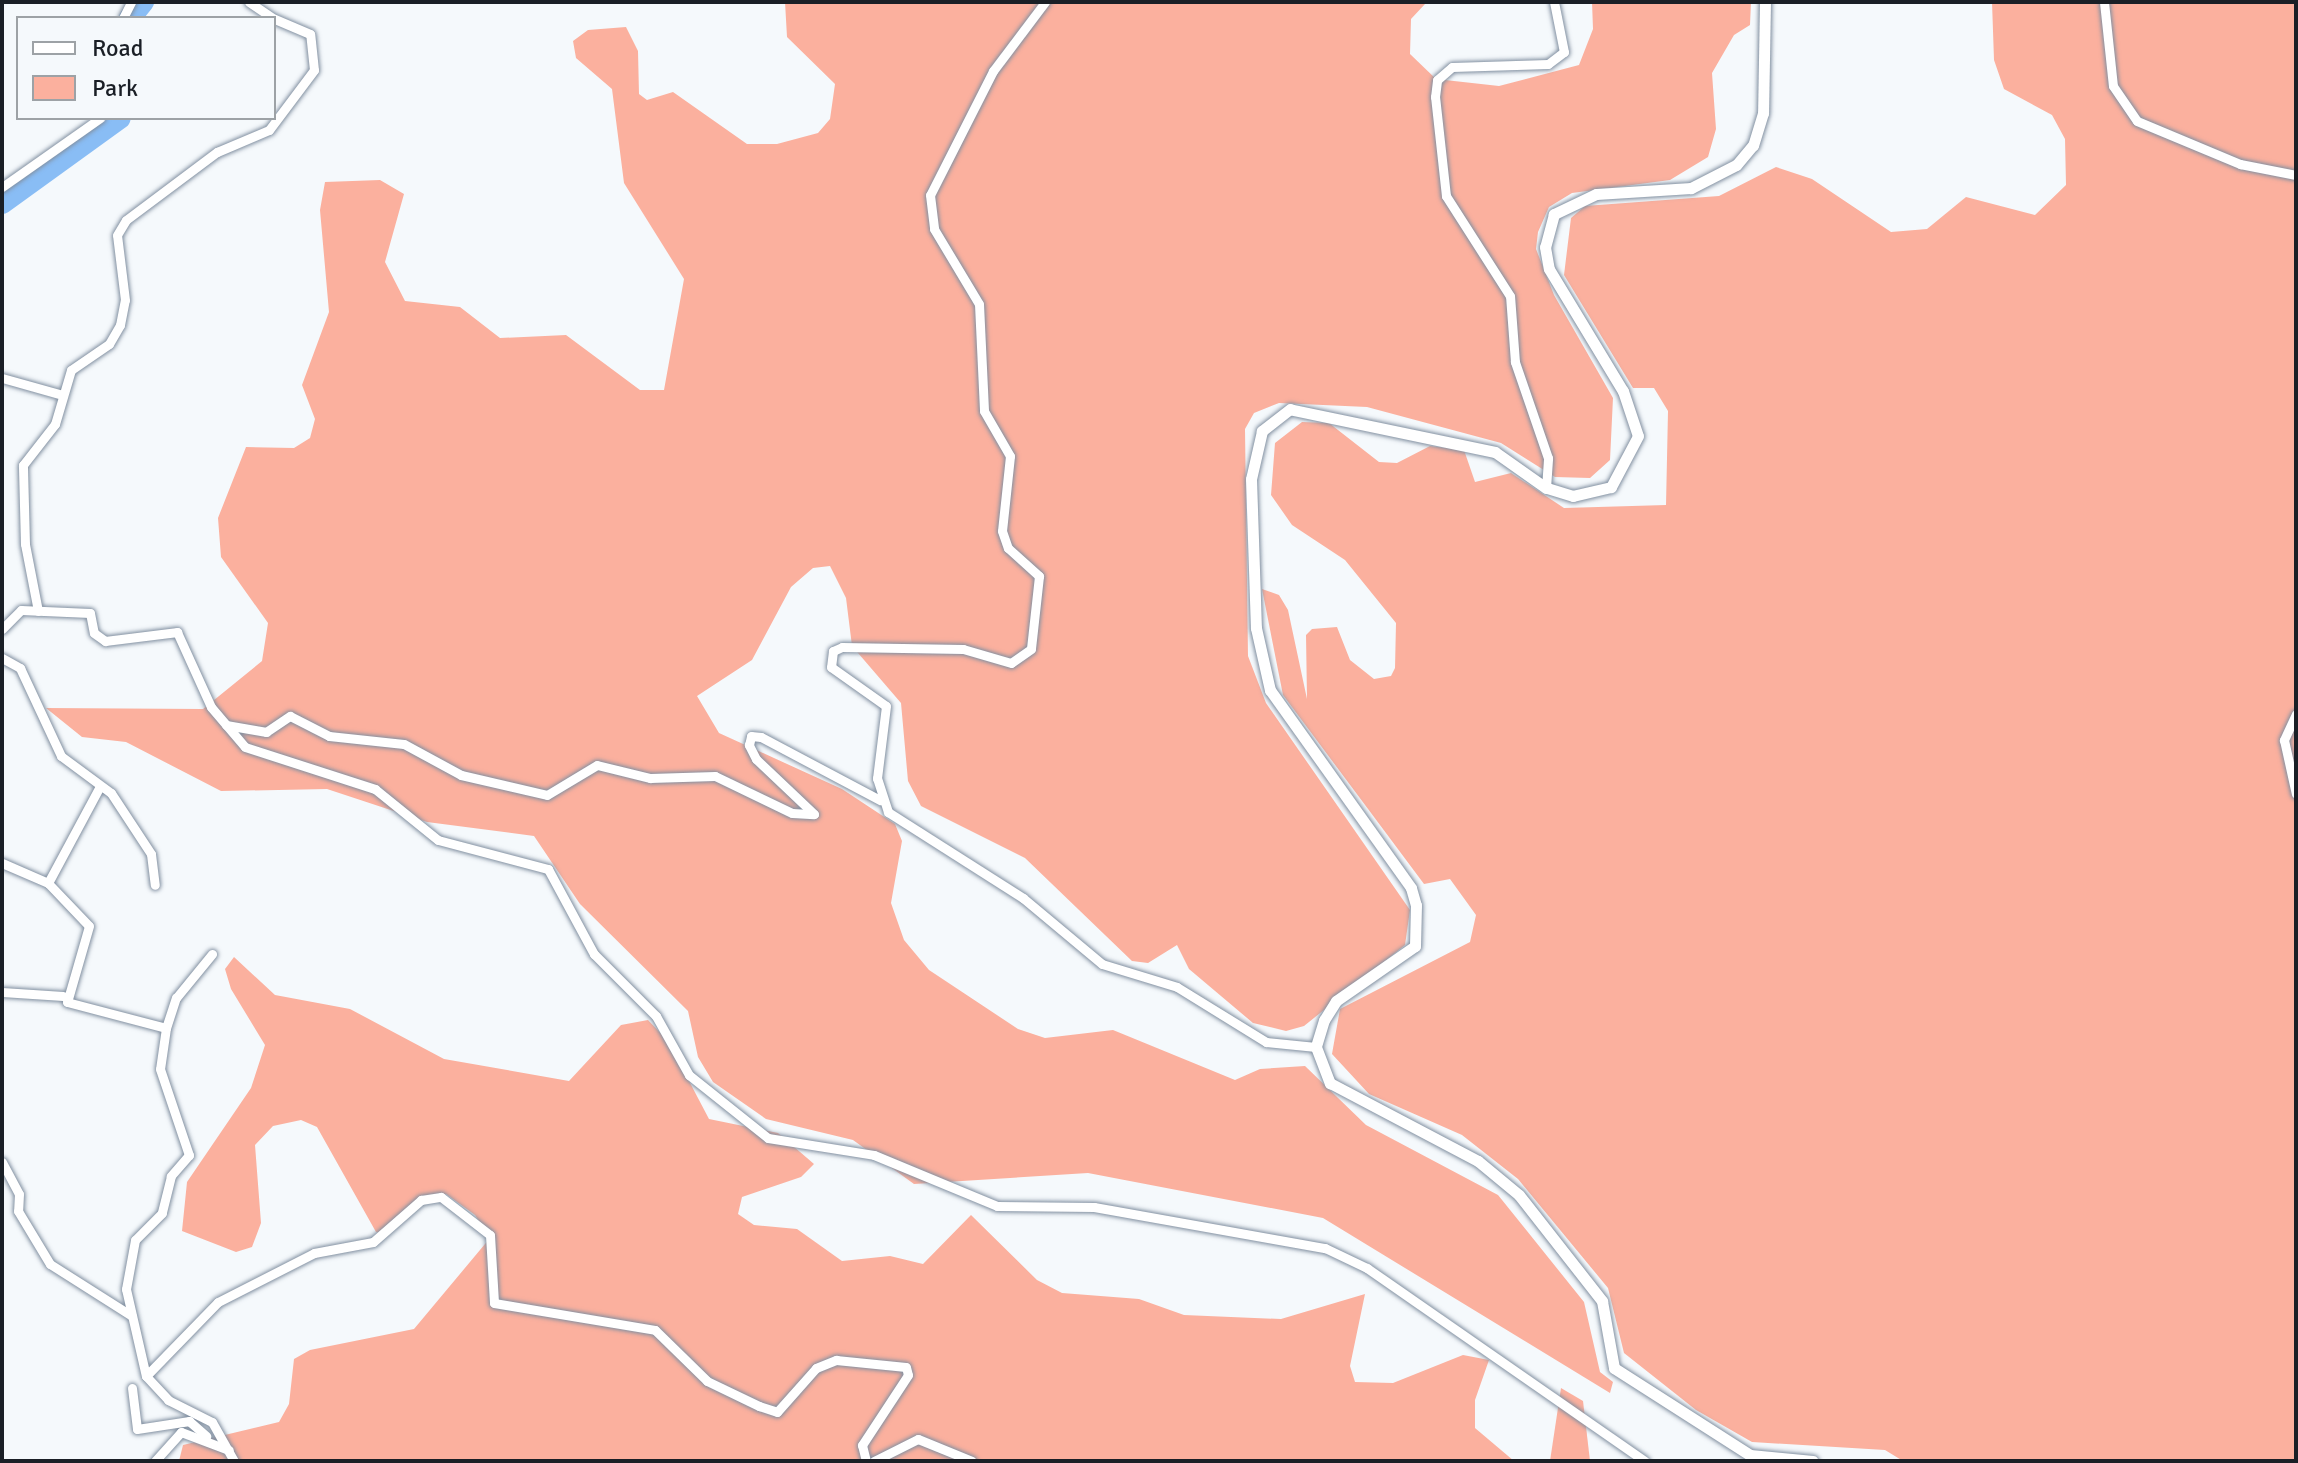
<!DOCTYPE html>
<style>
body{margin:0}
#map{position:relative;width:2298px;height:1463px;overflow:hidden;background:#f5f9fc;font-family:Signika,sans-serif}
div>[style]{position:absolute}
[style*='--x']{left:calc(var(--x)*1px);top:calc(var(--y)*1px);width:calc(var(--w)*1px);rotate:calc(var(--a)*1deg)}
.green>*{inset:0;background:#fbb09e}
.river>*{height:22px;margin:-11px;padding:0 11px;transform-origin:11px;border-radius:11px;background:#89bdf5}
.roads{filter:drop-shadow(0 0 2px #8290a1) drop-shadow(0 0 2px #8290a1)}
.minor>*{height:9px;margin:-4.5px;padding:0 4.5px;transform-origin:4.5px;border-radius:4.5px;background:#fff}
.tertiary>*{height:11px;margin:-5.5px;padding:0 5.5px;transform-origin:5.5px;border-radius:5.5px;background:#fff}
span{translate:-50% -50%;white-space:nowrap;text-align:center;line-height:1.15;-webkit-text-stroke:6px #f5f9fc;paint-order:stroke}
.frame{position:absolute;inset:0;border:4px solid #1a1f26;pointer-events:none}
.legend{position:absolute;left:16px;top:16px;width:260px;height:104px;box-sizing:border-box;background:#f5f9fc;border:2px solid #9da2a6;margin:0;padding:10px 14px;list-style:none;font-size:24px;color:#1a1f26}
.legend li{display:flex;align-items:center;gap:16px;height:40px}
.legend b{width:40px;border:2px solid #9da2a6}
</style>
<div id="map">
<div class="green">
<div style="clip-path:polygon(785px 2px,1448px 2px,1425px 4px,1411px 19px,1410px 54px,1436px 79px,1499px 86px,1579px 65px,1593px 29px,1592px 2px,1751px 2px,1750px 25px,1734px 35px,1712px 73px,1716px 129px,1708px 157px,1670px 180px,1572px 193px,1549px 207px,1538px 232px,1536px 249px,1554px 295px,1613px 398px,1610px 460px,1590px 478px,1555px 477px,1501px 443px,1367px 407px,1279px 403px,1254px 413px,1245px 429px,1248px 656px,1266px 703px,1410px 910px,1405px 945px,1304px 1026px,1286px 1031px,1253px 1023px,1189px 969px,1177px 945px,1148px 963px,1132px 961px,1025px 858px,921px 806px,908px 781px,901px 703px,852px 646px,846px 598px,830px 566px,813px 568px,791px 587px,752px 660px,697px 696px,719px 733px,842px 789px,895px 824px,902px 841px,891px 903px,904px 940px,929px 970px,1018px 1029px,1045px 1038px,1113px 1030px,1235px 1080px,1260px 1069px,1305px 1066px,1366px 1125px,1498px 1195px,1584px 1302px,1600px 1372px,1613px 1382px,1610px 1393px,1323px 1218px,1088px 1173px,914px 1184px,853px 1140px,766px 1119px,713px 1082px,698px 1057px,688px 1011px,580px 904px,534px 836px,427px 822px,327px 789px,221px 791px,126px 742px,82px 737px,46px 708px,203px 709px,262px 661px,268px 623px,221px 557px,218px 518px,246px 447px,294px 448px,310px 438px,315px 419px,302px 385px,329px 312px,320px 210px,325px 182px,380px 180px,404px 194px,385px 262px,405px 301px,460px 307px,500px 338px,566px 335px,640px 390px,664px 390px,684px 279px,624px 183px,612px 89px,576px 58px,573px 41px,588px 30px,626px 27px,638px 51px,639px 94px,647px 100px,673px 92px,747px 144px,777px 144px,818px 133px,830px 119px,835px 84px,787px 37px)"></div>
<div style="clip-path:polygon(1992px 2px,2296px 2px,2296px 1461px,1903px 1461px,1885px 1450px,1752px 1442px,1696px 1410px,1624px 1353px,1608px 1288px,1518px 1179px,1462px 1135px,1369px 1094px,1332px 1054px,1340px 1009px,1470px 942px,1476px 915px,1450px 879px,1424px 884px,1283px 695px,1262px 589px,1279px 595px,1288px 610px,1307px 699px,1306px 635px,1312px 629px,1337px 627px,1350px 660px,1374px 679px,1391px 676px,1395px 668px,1396px 623px,1345px 560px,1292px 525px,1271px 495px,1275px 443px,1302px 422px,1329px 423px,1379px 462px,1397px 463px,1430px 446px,1464px 450px,1475px 482px,1511px 473px,1564px 508px,1666px 505px,1668px 411px,1654px 388px,1633px 388px,1564px 275px,1571px 218px,1585px 206px,1719px 196px,1776px 167px,1812px 179px,1891px 232px,1927px 229px,1966px 197px,2035px 215px,2066px 185px,2065px 139px,2052px 115px,2004px 89px,1994px 60px)"></div>
<div style="clip-path:polygon(234px 957px,275px 995px,350px 1009px,444px 1059px,569px 1081px,621px 1025px,648px 1020px,668px 1041px,709px 1119px,778px 1133px,814px 1164px,801px 1177px,742px 1197px,738px 1214px,754px 1225px,797px 1229px,842px 1261px,890px 1256px,923px 1264px,971px 1215px,1037px 1280px,1062px 1293px,1139px 1299px,1184px 1315px,1281px 1319px,1365px 1294px,1350px 1366px,1355px 1382px,1393px 1383px,1463px 1355px,1489px 1360px,1475px 1400px,1475px 1428px,1514px 1461px,179px 1461px,183px 1445px,279px 1422px,289px 1404px,294px 1359px,310px 1350px,414px 1329px,490px 1238px,475px 1215px,446px 1194px,428px 1198px,385px 1234px,376px 1232px,317px 1127px,301px 1120px,273px 1126px,255px 1145px,261px 1223px,252px 1247px,236px 1252px,182px 1231px,187px 1182px,251px 1088px,265px 1045px,231px 989px,225px 969px)"></div>
<div style="clip-path:polygon(1561px 1388px,1583px 1401px,1590px 1461px,1550px 1461px)"></div>
</div>
<div class="river">
<div style="--x:130;--y:18;--w:21;--a:-51"></div>
<div style="--x:2;--y:203;--w:145;--a:-35.8"></div>
</div>
<div class="roads">
<div class="minor">
<div style="--x:249;--y:2;--w:29;--a:34"></div>
<div style="--x:1045;--y:2;--w:86;--a:127"></div>
<div style="--x:993;--y:71;--w:139;--a:116.9"></div>
<div style="--x:930;--y:195;--w:34;--a:83"></div>
<div style="--x:934;--y:229;--w:87;--a:59"></div>
<div style="--x:979;--y:304;--w:107;--a:87.3"></div>
<div style="--x:984;--y:411;--w:52;--a:60"></div>
<div style="--x:1010;--y:456;--w:75;--a:96.1"></div>
<div style="--x:1002;--y:531;--w:18;--a:71"></div>
<div style="--x:1008;--y:548;--w:42;--a:42.1"></div>
<div style="--x:1039;--y:576;--w:73;--a:96.3"></div>
<div style="--x:1031;--y:649;--w:24;--a:145"></div>
<div style="--x:1011;--y:663;--w:50;--a:-163.7"></div>
<div style="--x:963;--y:649;--w:121;--a:-179.1"></div>
<div style="--x:842;--y:647;--w:10;--a:156"></div>
<div style="--x:833;--y:651;--w:16;--a:97"></div>
<div style="--x:831;--y:667;--w:67;--a:35.3"></div>
<div style="--x:886;--y:706;--w:73;--a:97.1"></div>
<div style="--x:877;--y:778;--w:36;--a:72"></div>
<div style="--x:888;--y:812;--w:160;--a:32.5"></div>
<div style="--x:1023;--y:898;--w:103;--a:39.9"></div>
<div style="--x:1102;--y:964;--w:78;--a:17"></div>
<div style="--x:1177;--y:987;--w:105;--a:31.7"></div>
<div style="--x:1266;--y:1042;--w:50;--a:5.7"></div>
<div style="--x:2104;--y:2;--w:84;--a:83.9"></div>
<div style="--x:2113;--y:86;--w:42;--a:55.6"></div>
<div style="--x:2137;--y:121;--w:112;--a:22.7"></div>
<div style="--x:2240;--y:164;--w:57;--a:11.1"></div>
<div style="--x:123;--y:18;--w:18;--a:-63"></div>
<div style="--x:2;--y:187;--w:120;--a:-35.1"></div>
<div style="--x:2;--y:378;--w:59;--a:15.7"></div>
<div style="--x:1546;--y:488;--w:30;--a:-86"></div>
<div style="--x:1548;--y:458;--w:102;--a:-109"></div>
<div style="--x:1515;--y:362;--w:66;--a:-94.3"></div>
<div style="--x:1510;--y:296;--w:119;--a:-122.6"></div>
<div style="--x:1446;--y:196;--w:100;--a:-96.3"></div>
<div style="--x:1435;--y:97;--w:17;--a:-83"></div>
<div style="--x:1437;--y:80;--w:20;--a:-41"></div>
<div style="--x:1452;--y:67;--w:96;--a:-1.8"></div>
<div style="--x:1548;--y:64;--w:20;--a:-37"></div>
<div style="--x:1564;--y:52;--w:51;--a:-101.3"></div>
<div style="--x:38;--y:611;--w:68;--a:-101"></div>
<div style="--x:25;--y:544;--w:79;--a:-91.5"></div>
<div style="--x:23;--y:465;--w:52;--a:-52"></div>
<div style="--x:55;--y:424;--w:56;--a:-73.5"></div>
<div style="--x:71;--y:370;--w:46;--a:-34.4"></div>
<div style="--x:109;--y:344;--w:22;--a:-60"></div>
<div style="--x:120;--y:325;--w:25;--a:-79"></div>
<div style="--x:125;--y:300;--w:65;--a:-97"></div>
<div style="--x:117;--y:235;--w:17;--a:-59"></div>
<div style="--x:126;--y:220;--w:114;--a:-36.8"></div>
<div style="--x:217;--y:152;--w:56;--a:-22.9"></div>
<div style="--x:269;--y:130;--w:75;--a:-53.1"></div>
<div style="--x:314;--y:70;--w:36;--a:-96"></div>
<div style="--x:310;--y:34;--w:39;--a:-157"></div>
<div style="--x:2;--y:629;--w:27;--a:-45"></div>
<div style="--x:21;--y:610;--w:69;--a:2.5"></div>
<div style="--x:90;--y:613;--w:20;--a:79"></div>
<div style="--x:94;--y:633;--w:14;--a:36"></div>
<div style="--x:105;--y:641;--w:73;--a:-7.1"></div>
<div style="--x:177;--y:632;--w:82;--a:65.6"></div>
<div style="--x:211;--y:707;--w:52;--a:49.6"></div>
<div style="--x:245;--y:747;--w:137;--a:17.9"></div>
<div style="--x:375;--y:789;--w:81;--a:39"></div>
<div style="--x:438;--y:840;--w:114;--a:14.8"></div>
<div style="--x:548;--y:869;--w:97;--a:61.6"></div>
<div style="--x:594;--y:954;--w:88;--a:45"></div>
<div style="--x:656;--y:1016;--w:68;--a:60.8"></div>
<div style="--x:689;--y:1075;--w:101;--a:38.6"></div>
<div style="--x:768;--y:1138;--w:107;--a:9.1"></div>
<div style="--x:874;--y:1155;--w:133;--a:22.5"></div>
<div style="--x:997;--y:1206;--w:97;--a:0.6"></div>
<div style="--x:1094;--y:1207;--w:235;--a:10.1"></div>
<div style="--x:1325;--y:1248;--w:47;--a:25.5"></div>
<div style="--x:1367;--y:1268;--w:338;--a:34.8"></div>
<div style="--x:2;--y:658;--w:21;--a:29"></div>
<div style="--x:20;--y:668;--w:97;--a:65"></div>
<div style="--x:61;--y:756;--w:62;--a:36.5"></div>
<div style="--x:111;--y:793;--w:73;--a:56.7"></div>
<div style="--x:151;--y:854;--w:31;--a:83"></div>
<div style="--x:2296;--y:714;--w:29;--a:115"></div>
<div style="--x:2284;--y:740;--w:55;--a:77.5"></div>
<div style="--x:226;--y:725;--w:41;--a:9.9"></div>
<div style="--x:266;--y:732;--w:29;--a:-34"></div>
<div style="--x:290;--y:716;--w:44;--a:27.1"></div>
<div style="--x:329;--y:736;--w:75;--a:6.1"></div>
<div style="--x:404;--y:744;--w:65;--a:28.5"></div>
<div style="--x:461;--y:775;--w:88;--a:13.1"></div>
<div style="--x:547;--y:795;--w:58;--a:-31"></div>
<div style="--x:597;--y:765;--w:55;--a:13.8"></div>
<div style="--x:650;--y:778;--w:65;--a:-1.8"></div>
<div style="--x:715;--y:776;--w:85;--a:25.7"></div>
<div style="--x:792;--y:813;--w:22;--a:3"></div>
<div style="--x:814;--y:814;--w:80;--a:-136.5"></div>
<div style="--x:756;--y:759;--w:16;--a:-117"></div>
<div style="--x:749;--y:745;--w:9;--a:-77"></div>
<div style="--x:751;--y:736;--w:10;--a:6"></div>
<div style="--x:761;--y:737;--w:135;--a:27.9"></div>
<div style="--x:2;--y:863;--w:50;--a:23.5"></div>
<div style="--x:48;--y:883;--w:59;--a:46.4"></div>
<div style="--x:89;--y:926;--w:79;--a:106.1"></div>
<div style="--x:67;--y:1002;--w:102;--a:14.7"></div>
<div style="--x:166;--y:1028;--w:41;--a:98.3"></div>
<div style="--x:160;--y:1069;--w:91;--a:71.4"></div>
<div style="--x:189;--y:1155;--w:28;--a:131"></div>
<div style="--x:171;--y:1176;--w:38;--a:104"></div>
<div style="--x:162;--y:1213;--w:38;--a:135"></div>
<div style="--x:135;--y:1240;--w:50;--a:100.4"></div>
<div style="--x:126;--y:1289;--w:89;--a:77.1"></div>
<div style="--x:146;--y:1376;--w:33;--a:47"></div>
<div style="--x:168;--y:1400;--w:49;--a:26.6"></div>
<div style="--x:212;--y:1422;--w:45;--a:60.6"></div>
<div style="--x:48;--y:883;--w:108;--a:-61.8"></div>
<div style="--x:2;--y:992;--w:61;--a:3.8"></div>
<div style="--x:166;--y:1028;--w:32;--a:-72"></div>
<div style="--x:176;--y:998;--w:57;--a:-50.7"></div>
<div style="--x:2;--y:1162;--w:36;--a:62"></div>
<div style="--x:19;--y:1194;--w:17;--a:93"></div>
<div style="--x:18;--y:1211;--w:62;--a:58.9"></div>
<div style="--x:50;--y:1264;--w:97;--a:32.4"></div>
<div style="--x:146;--y:1376;--w:103;--a:-45.8"></div>
<div style="--x:218;--y:1302;--w:108;--a:-27"></div>
<div style="--x:314;--y:1253;--w:60;--a:-10.6"></div>
<div style="--x:373;--y:1242;--w:64;--a:-41.2"></div>
<div style="--x:421;--y:1200;--w:20;--a:-9"></div>
<div style="--x:441;--y:1197;--w:62;--a:37.8"></div>
<div style="--x:490;--y:1235;--w:68;--a:86.6"></div>
<div style="--x:494;--y:1303;--w:163;--a:9.5"></div>
<div style="--x:655;--y:1330;--w:73;--a:44.4"></div>
<div style="--x:707;--y:1381;--w:58;--a:25.7"></div>
<div style="--x:759;--y:1406;--w:19;--a:18"></div>
<div style="--x:777;--y:1412;--w:59;--a:-48.4"></div>
<div style="--x:816;--y:1368;--w:22;--a:-22"></div>
<div style="--x:836;--y:1360;--w:70;--a:5.7"></div>
<div style="--x:906;--y:1367;--w:8;--a:76"></div>
<div style="--x:908;--y:1375;--w:84;--a:123.3"></div>
<div style="--x:862;--y:1445;--w:16;--a:76"></div>
<div style="--x:132;--y:1388;--w:41;--a:83"></div>
<div style="--x:137;--y:1429;--w:53;--a:-8.7"></div>
<div style="--x:189;--y:1421;--w:23;--a:41"></div>
<div style="--x:155;--y:1461;--w:39;--a:-48"></div>
<div style="--x:181;--y:1432;--w:51;--a:20.6"></div>
<div style="--x:874;--y:1461;--w:49;--a:-26.6"></div>
<div style="--x:918;--y:1439;--w:58;--a:22.2"></div>
</div>
<div class="tertiary">
<div style="--x:1765;--y:2;--w:111;--a:91"></div>
<div style="--x:1763;--y:113;--w:34;--a:107"></div>
<div style="--x:1753;--y:145;--w:26;--a:130"></div>
<div style="--x:1736;--y:165;--w:51;--a:152.9"></div>
<div style="--x:1691;--y:188;--w:95;--a:176.4"></div>
<div style="--x:1596;--y:194;--w:47;--a:154.5"></div>
<div style="--x:1554;--y:214;--w:34;--a:105"></div>
<div style="--x:1545;--y:247;--w:22;--a:80"></div>
<div style="--x:1549;--y:269;--w:143;--a:58.8"></div>
<div style="--x:1623;--y:391;--w:47;--a:71.6"></div>
<div style="--x:1638;--y:436;--w:58;--a:117.9"></div>
<div style="--x:1611;--y:487;--w:39;--a:167"></div>
<div style="--x:1573;--y:496;--w:28;--a:-163"></div>
<div style="--x:1546;--y:488;--w:62;--a:-144.8"></div>
<div style="--x:1495;--y:452;--w:209;--a:-168.2"></div>
<div style="--x:1290;--y:409;--w:36;--a:142"></div>
<div style="--x:1262;--y:431;--w:49;--a:102.9"></div>
<div style="--x:1251;--y:479;--w:149;--a:88.1"></div>
<div style="--x:1256;--y:628;--w:64;--a:77.3"></div>
<div style="--x:1270;--y:690;--w:243;--a:54.5"></div>
<div style="--x:1411;--y:888;--w:18;--a:74"></div>
<div style="--x:1416;--y:905;--w:41;--a:91.4"></div>
<div style="--x:1415;--y:946;--w:96;--a:145.2"></div>
<div style="--x:1336;--y:1001;--w:22;--a:122"></div>
<div style="--x:1324;--y:1020;--w:28;--a:107"></div>
<div style="--x:1316;--y:1047;--w:39;--a:69"></div>
<div style="--x:1330;--y:1083;--w:167;--a:27.8"></div>
<div style="--x:1478;--y:1161;--w:53;--a:39.7"></div>
<div style="--x:1519;--y:1195;--w:135;--a:51.9"></div>
<div style="--x:1602;--y:1301;--w:68;--a:79.8"></div>
<div style="--x:1614;--y:1368;--w:161;--a:32.6"></div>
<div style="--x:1750;--y:1455;--w:63;--a:5.4"></div>
</div>
</div>
<div class="frame"></div>
<ul class="legend">
<li><b style="height:10px;background:#fff"></b>Road</li>
<li><b style="height:22px;background:#fbb09e"></b>Park</li>
</ul>
</div>
